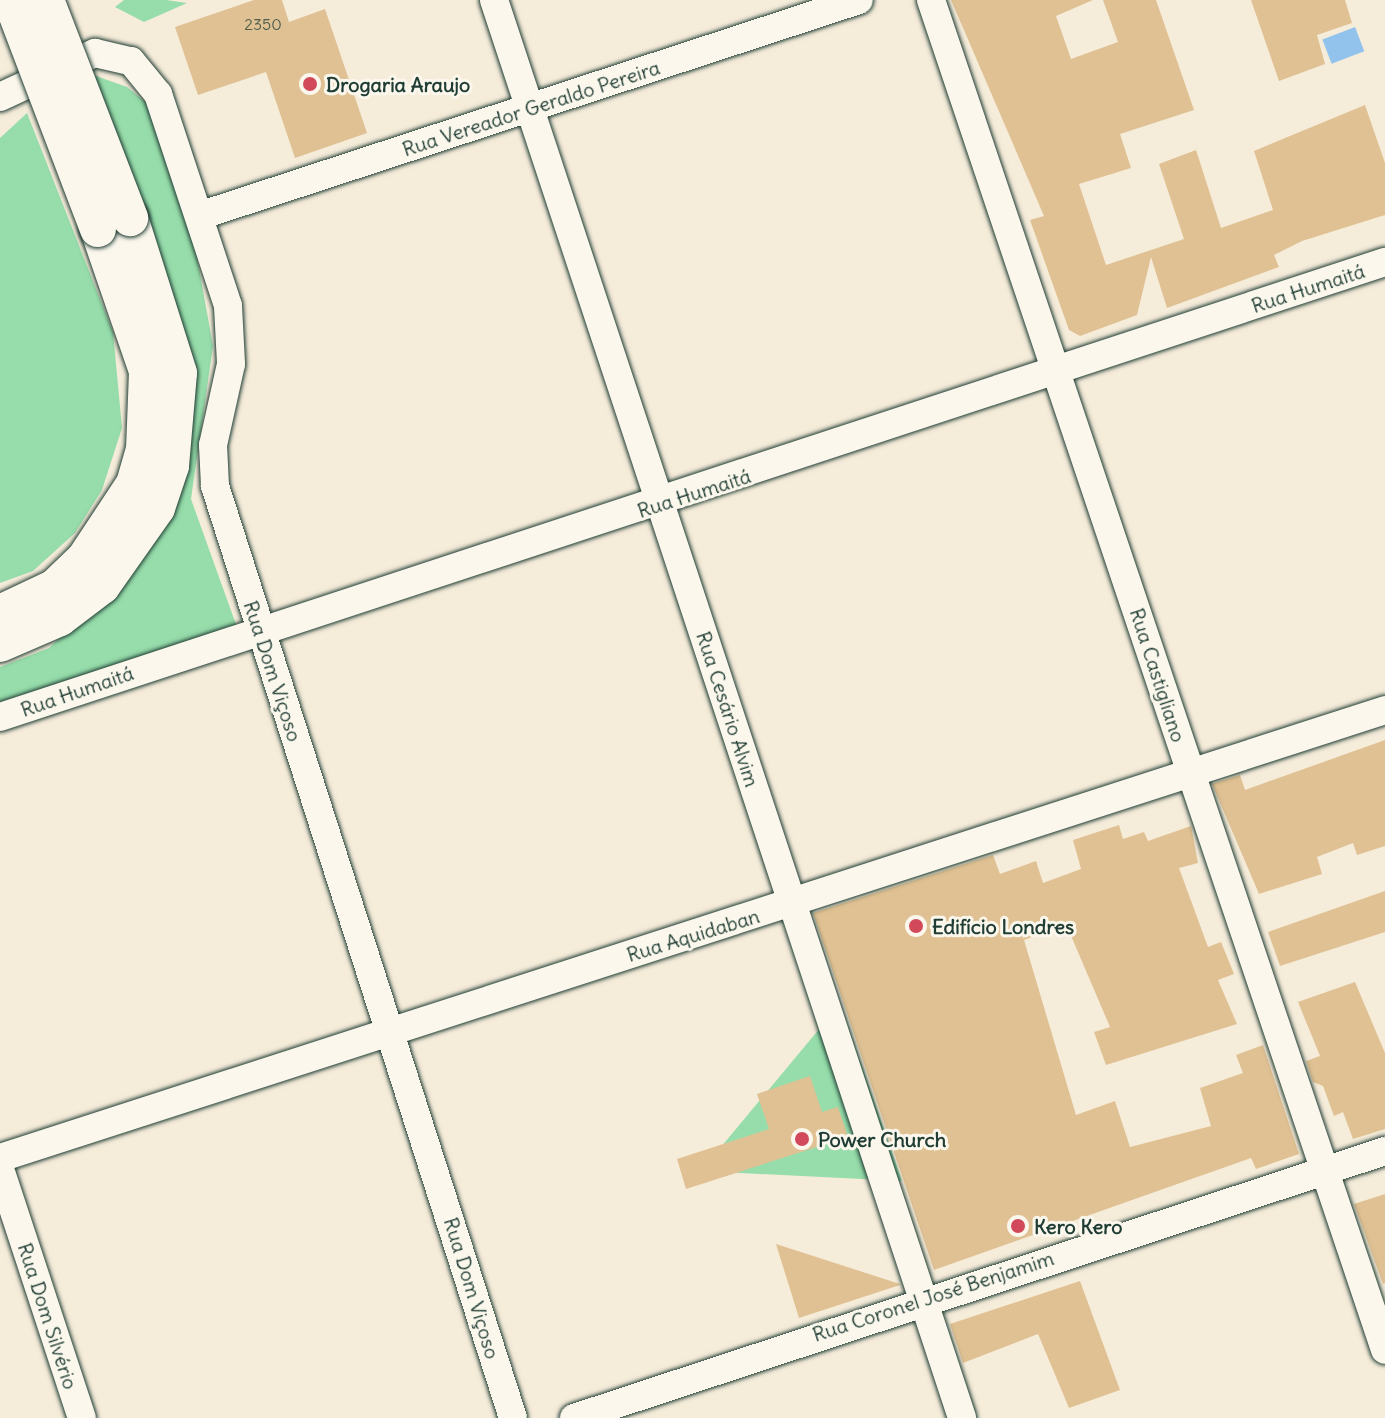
<!DOCTYPE html>
<meta charset="utf-8">
<style>
body{margin:0}
#map{position:relative;width:1385px;height:1418px;overflow:hidden;background:#f6ecda;font-family:Delius,sans-serif}
div>[style]{position:absolute}
[style*='--x']{left:calc(var(--x)*1px);top:calc(var(--y)*1px);width:calc(var(--w)*1px);rotate:calc(var(--a)*1deg)}
.green>*{inset:0;background:#97ddab}
.water>*{inset:0;background:#91c3ed;transform-origin:0 0}
.building>*{inset:0;background:#e0c193}
.roads{filter:drop-shadow(0 0 2px #1f3d34) drop-shadow(0 0 2px #1f3d34)}
.minor>*{height:28px;margin:-14px;padding:0 14px;transform-origin:14px;border-radius:14px;background:#fbf7ec}
.major>*{height:36px;margin:-18px;padding:0 18px;transform-origin:18px;border-radius:18px;background:#fbf7ec}
.bridges{filter:drop-shadow(0 0 2px #1f3d34) drop-shadow(0 0 2px #1f3d34)}
.major-bridge>*{height:36px;margin:-18px;padding:0 18px;transform-origin:18px;border-radius:18px;background:#fbf7ec}
.dots>*{width:22px;height:22px;translate:-50% -50%;box-sizing:border-box;border:4px solid #fbf7ec;border-radius:50%}
span{translate:-50% -50%;white-space:nowrap;text-align:center;line-height:1.15;-webkit-text-stroke:6px #fbf7ec;paint-order:stroke}
.number-label{font-size:16px;color:#4f5e4c}
.number-label span{-webkit-text-stroke-width:0}
.poi-label{font-size:20px;color:#1f3d34;font-weight:700}
.left{translate:0 -50%;text-align:left}
.street-label{font-size:20px;color:#1f3d34}
</style>
<div id="map">
<div class="green">
<div style="clip-path:polygon(124px 0,166px 0,187px 3px,144px 22px,115px 7px)"></div>
<div style="clip-path:polygon(85px 72px,127px 87px,149px 105px,193px 235px,213px 346px,191px 499px,238px 630px,0 709px,0 667px,49px 648px,113px 588px,165px 495px)"></div>
<div style="clip-path:polygon(27px 113px,113px 332px,122px 428px,102px 490px,75px 533px,33px 571px,0 583px,0 138px)"></div>
<div style="clip-path:polygon(840px 1004px,902px 1181px,701px 1171px)"></div>
</div>
<div class="water">
<div style="left:1355px;top:27px;width:26px;height:35px;rotate:69deg"></div>
</div>
<div class="building">
<div style="clip-path:polygon(254px 0,282px 0,289px 22px,325px 9px,367px 133px,295px 158px,266px 72px,198px 95px,175px 27px)"></div>
<div style="clip-path:polygon(951px 0,1093px 0,1056px 16px,1071px 59px,1118px 42px,1103px 0,1156px 0,1194px 110px,1120px 134px,1131px 168px,1079px 184px,1106px 265px,1184px 239px,1159px 164px,1196px 150px,1221px 228px,1273px 210px,1254px 151px,1365px 105px,1385px 163px,1385px 215px,1302px 241px,1274px 255px,1279px 267px,1167px 308px,1151px 257px,1137px 315px,1080px 336px,1069px 330px,1030px 220px,1044px 216px)"></div>
<div style="clip-path:polygon(1251px 0,1345px 0,1352px 23px,1317px 35px,1325px 64px,1279px 81px)"></div>
<div style="clip-path:polygon(1385px 740px,1385px 846px,1357px 855px,1353px 843px,1317px 857px,1322px 874px,1259px 894px,1212px 784px,1240px 775px,1245px 790px)"></div>
<div style="clip-path:polygon(1119px 825px,1123px 839px,1144px 832px,1148px 841px,1191px 826px,1198px 863px,1179px 868px,1208px 947px,1221px 942px,1234px 974px,1218px 980px,1237px 1024px,1106px 1065px,1094px 1032px,1110px 1027px,1066px 924px,1024px 940px,1076px 1115px,1115px 1101px,1130px 1147px,1211px 1126px,1200px 1088px,1243px 1073px,1236px 1055px,1263px 1045px,1299px 1154px,1256px 1169px,1251px 1158px,934px 1270px,813px 913px,993px 855px,1000px 874px,1036px 861px,1043px 883px,1081px 869px,1073px 840px)"></div>
<div style="clip-path:polygon(1385px 891px,1385px 932px,1280px 966px,1268px 932px)"></div>
<div style="clip-path:polygon(1355px 982px,1385px 1053px,1385px 1129px,1353px 1139px,1343px 1112px,1334px 1116px,1323px 1086px,1313px 1082px,1306px 1061px,1320px 1056px,1298px 1002px)"></div>
<div style="clip-path:polygon(810px 1076px,822px 1112px,838px 1107px,848px 1137px,686px 1189px,677px 1159px,769px 1129px,757px 1094px)"></div>
<div style="clip-path:polygon(1385px 1194px,1385px 1283px,1383px 1284px,1354px 1204px)"></div>
<div style="clip-path:polygon(776px 1244px,900px 1284px,900px 1285px,799px 1318px)"></div>
<div style="clip-path:polygon(1080px 1281px,1120px 1390px,1069px 1408px,1038px 1334px,963px 1363px,950px 1324px)"></div>
</div>
<div class="roads">
<div class="minor">
<div style="--x:494;--y:0;--w:1493;--a:71.73"></div>
<div style="--x:931;--y:0;--w:1424;--a:71.41"></div>
<div style="--x:0;--y:97;--w:105;--a:-24.9"></div>
<div style="--x:95;--y:53;--w:37;--a:13"></div>
<div style="--x:131;--y:61;--w:43;--a:50.7"></div>
<div style="--x:158;--y:94;--w:223;--a:71.7"></div>
<div style="--x:228;--y:306;--w:58;--a:87"></div>
<div style="--x:231;--y:364;--w:83;--a:102.5"></div>
<div style="--x:213;--y:445;--w:41;--a:87.2"></div>
<div style="--x:215;--y:486;--w:978;--a:72.27"></div>
<div style="--x:202;--y:215;--w:691;--a:-18.12"></div>
<div style="--x:0;--y:717;--w:1458;--a:-18.19"></div>
<div style="--x:0;--y:1158;--w:1456;--a:-17.92"></div>
<div style="--x:0;--y:1169;--w:262;--a:71.8"></div>
<div style="--x:574;--y:1418;--w:854;--a:-18.22"></div>
</div>
<div class="major">
<div style="--x:0;--y:613;--w:61;--a:-25.3"></div>
<div style="--x:55;--y:587;--w:42;--a:-44"></div>
<div style="--x:85;--y:558;--w:89;--a:-56.5"></div>
<div style="--x:134;--y:484;--w:35;--a:-74"></div>
<div style="--x:144;--y:450;--w:79;--a:-87.8"></div>
<div style="--x:147;--y:371;--w:150;--a:-109"></div>
<div style="--x:0;--y:644;--w:65;--a:-23.4"></div>
<div style="--x:60;--y:618;--w:53;--a:-37.3"></div>
<div style="--x:102;--y:586;--w:95;--a:-54.8"></div>
<div style="--x:157;--y:508;--w:44;--a:-71.6"></div>
<div style="--x:171;--y:466;--w:93;--a:-85.1"></div>
<div style="--x:179;--y:373;--w:163;--a:-107.5"></div>
</div>
</div>
<div class="bridges">
<div class="major-bridge">
<div style="--x:11;--y:0;--w:245;--a:69.2"></div>
<div style="--x:46;--y:0;--w:234;--a:68.9"></div>
</div>
</div>
<div class="dots">
<div style="left:310px;top:84px;background:#d1495b"></div>
<div style="left:916px;top:926px;background:#d1495b"></div>
<div style="left:802px;top:1139px;background:#d1495b"></div>
<div style="left:1018px;top:1226px;background:#d1495b"></div>
</div>
<div class="number-label">
<span style="left:263px;top:24px">2350</span>
</div>
<div class="poi-label">
<span class="left" style="left:326px;top:84px">Drogaria Araujo</span>
<span class="left" style="left:932px;top:926px">Edifício Londres</span>
<span class="left" style="left:818px;top:1139px">Power Church</span>
<span class="left" style="left:1034px;top:1226px">Kero Kero</span>
</div>
<div class="street-label">
<span style="left:531px;top:108px;rotate:-18deg">Rua Vereador Geraldo Pereira</span>
<span style="left:1308px;top:288px;rotate:-18deg">Rua Humaitá</span>
<span style="left:694px;top:493px;rotate:-18deg">Rua Humaitá</span>
<span style="left:273px;top:671px;rotate:72deg">Rua Dom Viçoso</span>
<span style="left:1158px;top:675px;rotate:72deg">Rua Castigliano</span>
<span style="left:77px;top:691px;rotate:-19deg">Rua Humaitá</span>
<span style="left:728px;top:709px;rotate:72deg">Rua Cesário Alvim</span>
<span style="left:693px;top:935px;rotate:-17deg">Rua Aquidaban</span>
<span style="left:472px;top:1288px;rotate:73deg">Rua Dom Viçoso</span>
<span style="left:933px;top:1296px;rotate:-18deg">Rua Coronel José Benjamim</span>
<span style="left:48px;top:1316px;rotate:72deg">Rua Dom Silvério</span>
</div>
</div>
